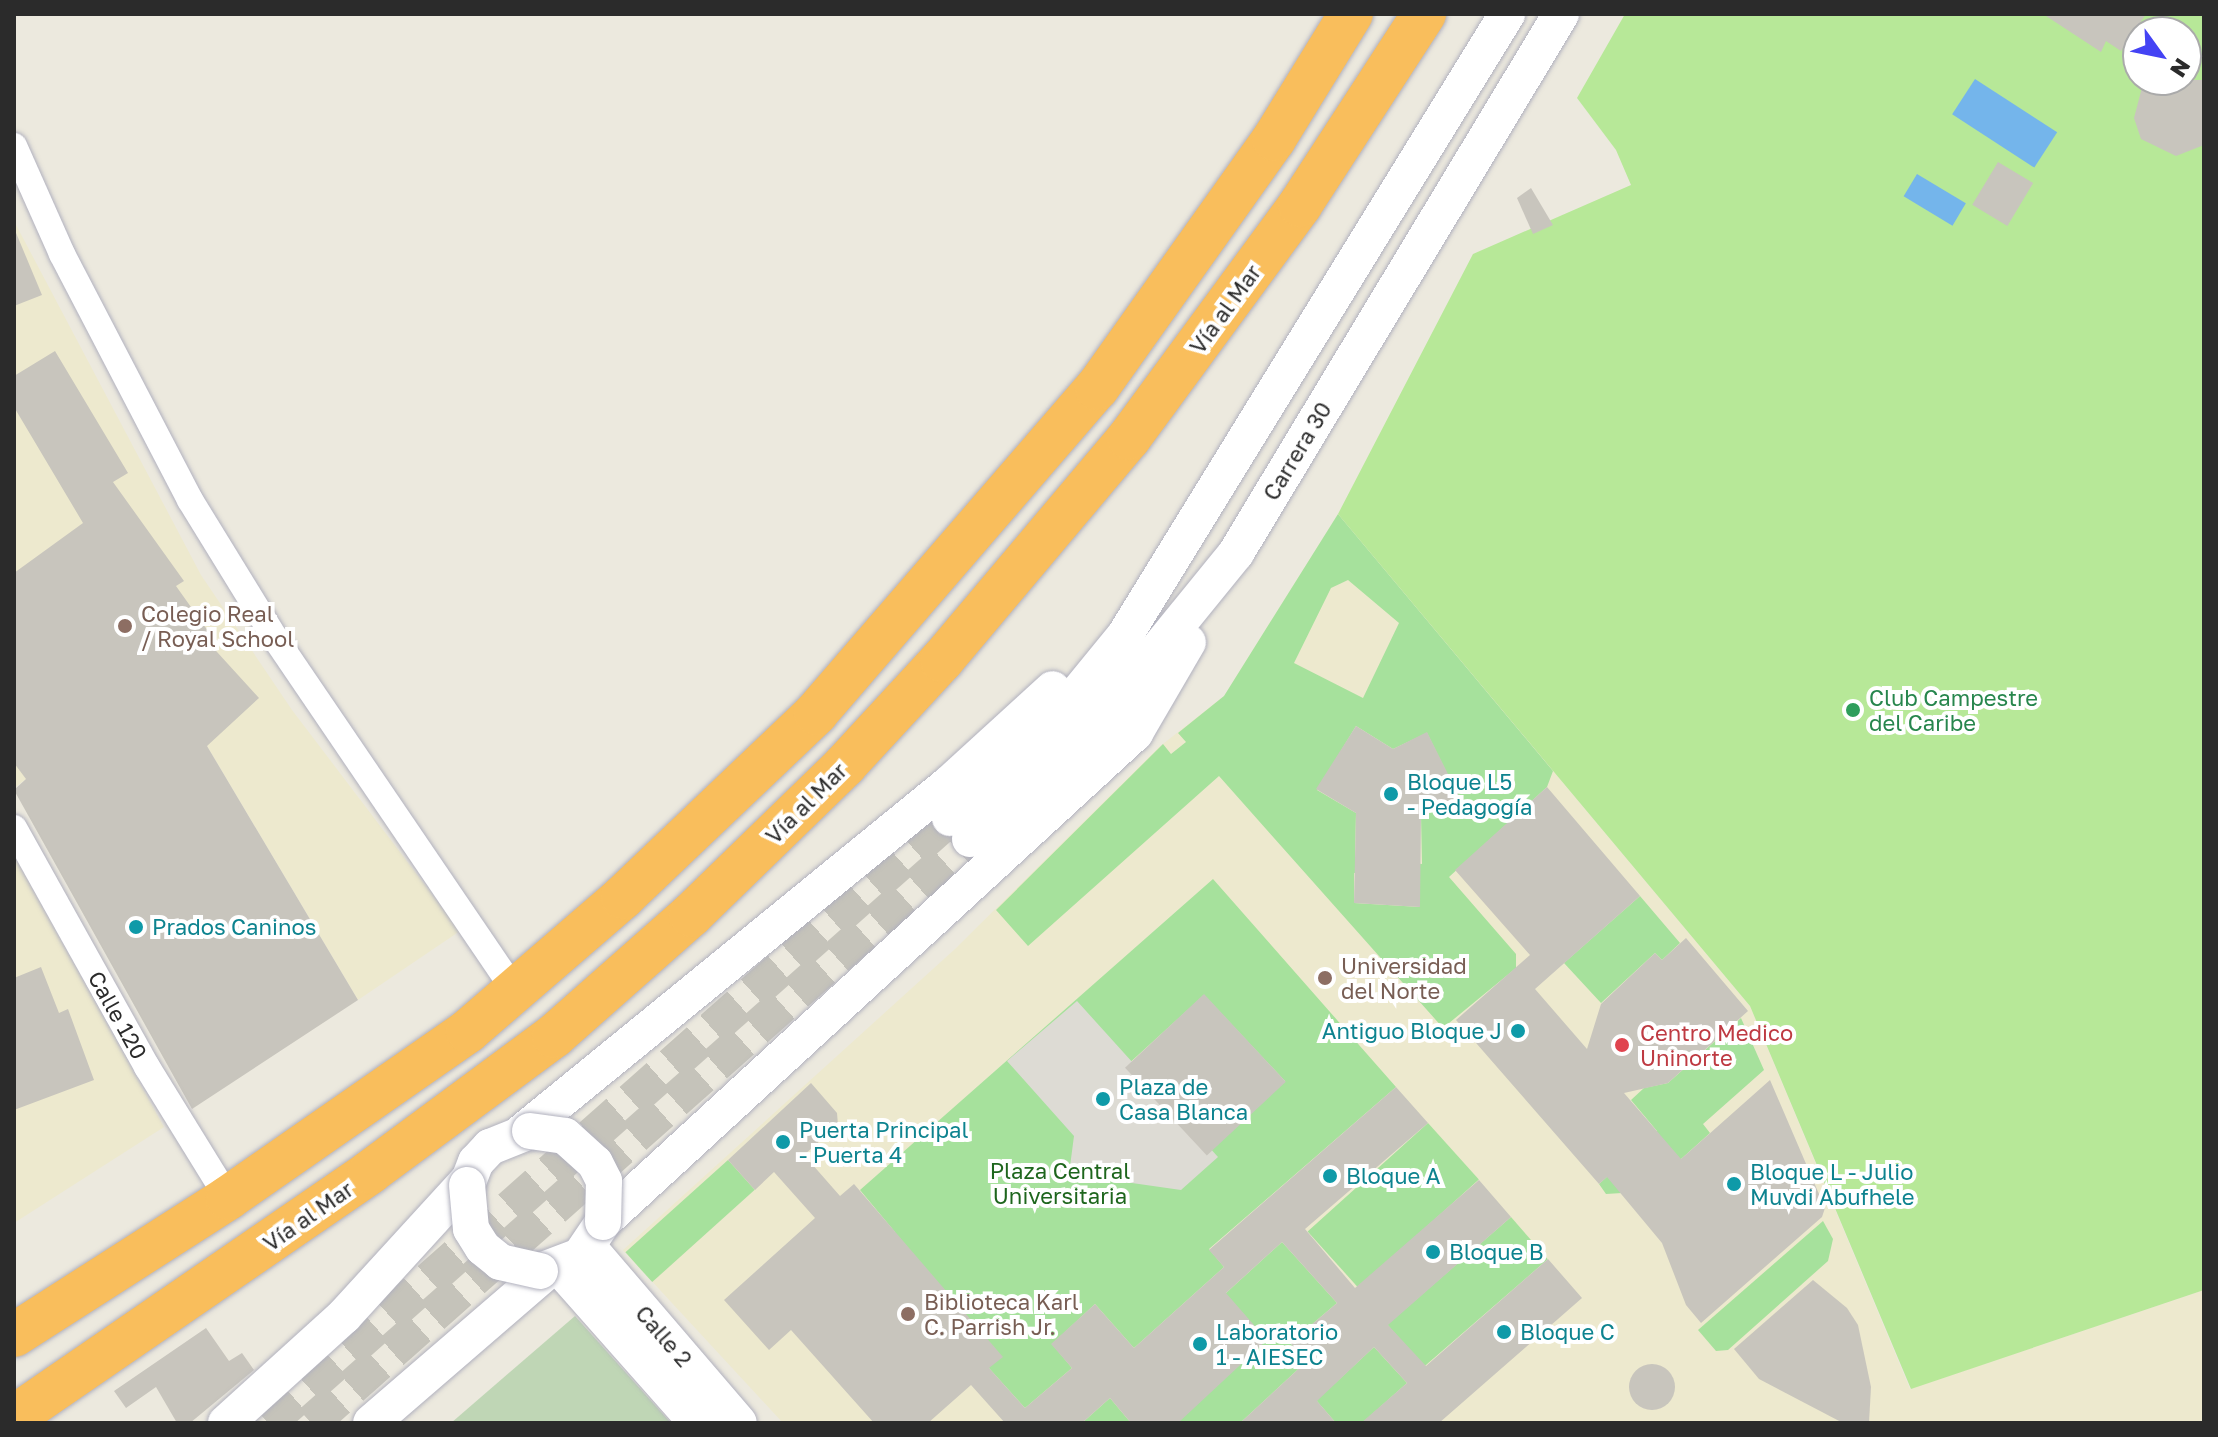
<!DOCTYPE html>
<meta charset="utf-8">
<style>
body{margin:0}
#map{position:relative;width:2218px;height:1437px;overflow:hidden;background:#ece9de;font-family:"Golos Text",sans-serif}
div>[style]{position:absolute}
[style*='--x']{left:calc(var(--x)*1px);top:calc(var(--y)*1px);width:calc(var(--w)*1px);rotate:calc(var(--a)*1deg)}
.education>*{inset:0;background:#ede9ce}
.green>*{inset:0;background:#a6e19c;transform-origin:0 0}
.cemetery>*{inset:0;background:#bfd6b5}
.pitch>*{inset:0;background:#b7e898}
.plaza>*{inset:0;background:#dddbd4}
.water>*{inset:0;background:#74b5eb;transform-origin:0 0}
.building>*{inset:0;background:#c8c5bd;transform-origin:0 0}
.round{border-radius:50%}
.secondary-tunnel>*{height:36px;margin-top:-18px;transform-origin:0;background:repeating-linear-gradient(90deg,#c5c3ba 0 36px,transparent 0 54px)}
.roads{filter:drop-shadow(0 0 2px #b1b1be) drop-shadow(0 0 2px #b1b1be)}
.street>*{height:26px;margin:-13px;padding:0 13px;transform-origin:13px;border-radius:13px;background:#fff}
.secondary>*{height:36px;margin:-18px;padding:0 18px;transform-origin:18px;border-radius:18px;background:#fff}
.highway>*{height:44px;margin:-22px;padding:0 22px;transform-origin:22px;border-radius:22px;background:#f9be5c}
.bridges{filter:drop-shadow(0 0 2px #b1b1be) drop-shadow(0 0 2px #b1b1be)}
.secondary-bridge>*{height:36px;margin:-18px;padding:0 18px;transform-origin:18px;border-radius:18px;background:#fff}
.dots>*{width:22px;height:22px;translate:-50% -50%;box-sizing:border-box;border:4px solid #fff;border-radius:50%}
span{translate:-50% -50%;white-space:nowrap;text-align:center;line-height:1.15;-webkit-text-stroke:8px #fff;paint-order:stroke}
.street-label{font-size:22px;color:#2b2b2b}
.education-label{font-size:22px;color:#785e54}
.left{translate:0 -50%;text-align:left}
.leisure-label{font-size:22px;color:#27864d}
.culture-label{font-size:22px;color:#0d838f}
.right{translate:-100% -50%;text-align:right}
.health-label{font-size:22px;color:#be3a42}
.park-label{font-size:22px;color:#1e661d}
.frame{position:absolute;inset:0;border:16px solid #2b2b2b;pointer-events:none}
.north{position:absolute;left:2122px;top:16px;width:80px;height:80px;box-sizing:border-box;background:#fff;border:2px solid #aaa;border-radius:50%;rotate:123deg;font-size:22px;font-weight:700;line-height:32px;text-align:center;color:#2b2b2b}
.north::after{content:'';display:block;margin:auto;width:28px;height:36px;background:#4443f4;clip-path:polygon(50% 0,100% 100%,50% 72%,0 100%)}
</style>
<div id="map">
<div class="education">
<div style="clip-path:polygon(14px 221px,201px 575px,292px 710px,460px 931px,358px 1000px,166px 677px,14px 788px)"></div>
<div style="clip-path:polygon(1338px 514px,1750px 1006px,1910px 1389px,2204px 1290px,2204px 1423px,783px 1423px,623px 1250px,955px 949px,1159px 747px,1224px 696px)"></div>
<div style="clip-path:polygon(14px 856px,164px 1127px,14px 1223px)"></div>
</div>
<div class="green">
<div style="clip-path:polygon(evenodd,1338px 514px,1553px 771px,1547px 787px,1449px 877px,1516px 954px,1516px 968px,1443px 1028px,1219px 776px,1028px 946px,996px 910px,1163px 744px,1171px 754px,1186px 742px,1178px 733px,1224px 696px,1338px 514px,1348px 580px,1399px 623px,1363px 698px,1294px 663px,1331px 588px,1348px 580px,1338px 514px,1356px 726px,1393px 749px,1427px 733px,1459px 798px,1421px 815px,1422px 864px,1355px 858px,1356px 813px,1317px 790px,1356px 726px,1338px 514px,1354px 873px,1420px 878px,1420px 907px,1354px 903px,1354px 873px)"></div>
<div style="clip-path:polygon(evenodd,1213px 879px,1396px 1087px,1209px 1249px,1224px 1267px,1134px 1348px,1095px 1304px,1052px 1344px,1072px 1368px,1025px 1408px,896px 1265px,895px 1232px,860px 1190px,1213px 879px,1204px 995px,1285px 1081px,1284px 1082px,1125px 1067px,1204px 995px)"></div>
<div style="clip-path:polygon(1640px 896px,1680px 943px,1662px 960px,1655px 953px,1601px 1003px,1564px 963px)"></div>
<div style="clip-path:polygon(1741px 1018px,1764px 1070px,1703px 1124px,1710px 1133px,1632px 1203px,1622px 1193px,1606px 1194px,1599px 1184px,1657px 1131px,1631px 1100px,1644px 1088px,1668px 1083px)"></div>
<div style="left:1428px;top:1123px;width:76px;height:162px;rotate:48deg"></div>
<div style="left:728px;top:1160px;width:40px;height:138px;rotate:48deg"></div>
<div style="left:1511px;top:1217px;width:56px;height:164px;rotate:49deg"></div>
<div style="clip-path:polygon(1823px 1221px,1833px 1239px,1828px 1261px,1728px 1350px,1716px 1351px,1698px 1330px)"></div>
<div style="clip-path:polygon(1282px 1242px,1337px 1303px,1290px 1343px,1307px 1361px,1240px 1423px,1178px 1423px,1226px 1293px)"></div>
<div style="clip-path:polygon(1374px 1347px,1407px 1383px,1362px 1423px,1336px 1423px,1309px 1392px,1331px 1387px)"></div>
<div style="clip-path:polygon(1110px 1398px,1131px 1423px,1082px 1423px)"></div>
</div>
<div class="cemetery">
<div style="clip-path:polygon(575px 1316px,671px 1423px,451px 1423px)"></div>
</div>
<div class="pitch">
<div style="clip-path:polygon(evenodd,1625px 14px,2204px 14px,2204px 1290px,1911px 1389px,1750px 1006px,1338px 514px,1473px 254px,1631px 185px,1616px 150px,1577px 98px,1625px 14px,2138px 32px,2186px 32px,2186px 80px,2138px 80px,2138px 32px)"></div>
</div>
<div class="plaza">
<div style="clip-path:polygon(1077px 1001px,1218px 1157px,1181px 1190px,1069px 1174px,1074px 1136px,1007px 1061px)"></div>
</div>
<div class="water">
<div style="left:1975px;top:79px;width:98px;height:42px;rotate:33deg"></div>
<div style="left:1917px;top:174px;width:57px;height:26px;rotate:31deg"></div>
</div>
<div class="building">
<div style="clip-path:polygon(2043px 14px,2146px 14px,2121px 51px,2106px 41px,2101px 52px)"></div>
<div style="clip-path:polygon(2144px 80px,2204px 80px,2204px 145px,2176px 156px,2141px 139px,2134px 118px)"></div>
<div style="left:1998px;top:162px;width:41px;height:50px;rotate:31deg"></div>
<div style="clip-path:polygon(1531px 188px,1553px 225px,1533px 234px,1517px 198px)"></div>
<div style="clip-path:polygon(14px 228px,42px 295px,14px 306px)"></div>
<div style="clip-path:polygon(55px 351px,128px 473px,113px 482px,184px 581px,176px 586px,213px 638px,207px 641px,259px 698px,207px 746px,358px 1000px,192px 1109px,14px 790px,26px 779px,14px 763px,14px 573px,83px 523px,14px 407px,14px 376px)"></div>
<div style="clip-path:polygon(1356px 726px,1393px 749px,1427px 732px,1460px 798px,1421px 815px,1420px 907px,1354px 903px,1356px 813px,1316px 789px)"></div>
<div style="clip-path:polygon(1547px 787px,1640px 896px,1535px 989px,1587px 1049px,1601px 1004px,1655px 953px,1662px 960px,1686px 938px,1748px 1011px,1668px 1083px,1624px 1093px,1681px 1159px,1770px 1080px,1825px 1208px,1822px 1217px,1701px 1323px,1686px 1305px,1662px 1243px,1607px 1177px,1599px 1184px,1456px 1020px,1530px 955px,1455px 870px)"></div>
<div style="clip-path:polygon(41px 967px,59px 1013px,68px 1009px,94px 1080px,14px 1110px,14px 978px)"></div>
<div style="left:1204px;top:994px;width:120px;height:108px;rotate:47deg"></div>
<div style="clip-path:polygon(811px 1083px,837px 1113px,838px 1125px,804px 1155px,840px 1196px,854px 1184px,1003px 1357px,989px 1368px,1025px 1408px,1072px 1368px,1051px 1344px,1095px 1304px,1134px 1348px,1224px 1267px,1209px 1250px,1396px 1087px,1428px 1123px,1305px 1229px,1355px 1288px,1479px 1180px,1511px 1217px,1388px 1325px,1426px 1366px,1548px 1259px,1582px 1298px,1439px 1423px,1361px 1423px,1407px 1383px,1374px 1347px,1317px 1401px,1336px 1423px,1240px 1423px,1307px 1361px,1290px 1343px,1337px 1303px,1282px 1242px,1226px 1293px,1267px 1340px,1178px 1423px,1131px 1423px,1110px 1398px,1082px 1423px,1005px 1423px,971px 1385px,928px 1423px,874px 1423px,791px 1330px,769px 1350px,724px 1300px,815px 1218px,774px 1172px,755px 1190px,728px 1160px)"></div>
<div style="clip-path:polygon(1813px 1280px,1847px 1308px,1858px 1325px,1871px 1387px,1869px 1423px,1843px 1423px,1759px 1379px,1734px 1349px)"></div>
<div style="clip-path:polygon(206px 1328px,229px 1361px,242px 1353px,254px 1370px,190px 1423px,177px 1423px,156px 1387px,126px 1408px,114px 1391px)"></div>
<div class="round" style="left:1629px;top:1364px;width:46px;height:46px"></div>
</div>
<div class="secondary-tunnel">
<div style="--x:268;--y:1423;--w:912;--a:-41.58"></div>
<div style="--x:311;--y:1423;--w:881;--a:-41.55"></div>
</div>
<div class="roads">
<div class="street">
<div style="--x:14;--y:146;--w:118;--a:66"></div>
<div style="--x:62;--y:254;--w:277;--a:62.5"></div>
<div style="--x:190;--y:500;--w:162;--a:58.4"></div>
<div style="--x:275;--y:638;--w:428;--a:55.8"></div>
<div style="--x:14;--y:828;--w:274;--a:60.9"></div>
<div style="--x:147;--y:1067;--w:154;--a:58.3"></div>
</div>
<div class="secondary">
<div style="--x:950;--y:818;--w:156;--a:-43.4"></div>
<div style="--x:1063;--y:711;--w:98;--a:-50.8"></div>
<div style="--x:1125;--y:635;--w:729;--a:-58.4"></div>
<div style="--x:970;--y:839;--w:179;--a:-42.5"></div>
<div style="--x:1102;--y:718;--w:213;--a:-50.9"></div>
<div style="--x:1236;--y:553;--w:629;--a:-58.91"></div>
<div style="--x:522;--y:1132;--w:552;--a:-39.19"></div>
<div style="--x:950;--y:783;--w:139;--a:-42.4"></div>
<div style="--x:467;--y:1185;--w:25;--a:-69"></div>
<div style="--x:476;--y:1162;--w:21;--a:-47"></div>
<div style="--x:490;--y:1147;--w:43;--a:-21.8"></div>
<div style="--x:589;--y:1248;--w:230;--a:49.4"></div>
<div style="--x:560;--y:1268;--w:207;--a:48.5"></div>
<div style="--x:540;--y:1271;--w:43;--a:-20.6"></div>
<div style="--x:580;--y:1256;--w:41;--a:-55.9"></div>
<div style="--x:603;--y:1222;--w:723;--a:-42.59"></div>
<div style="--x:1135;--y:733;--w:105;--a:-59.8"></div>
<div style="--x:226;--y:1423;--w:159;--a:-42.2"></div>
<div style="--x:344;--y:1316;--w:184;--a:-47.6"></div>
<div style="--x:371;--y:1423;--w:233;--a:-40.8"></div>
</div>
<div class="highway">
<div style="--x:14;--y:1335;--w:254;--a:-32.6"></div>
<div style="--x:228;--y:1198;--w:292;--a:-34.8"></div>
<div style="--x:468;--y:1031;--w:205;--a:-40.8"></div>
<div style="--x:623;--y:897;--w:267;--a:-43.6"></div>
<div style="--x:816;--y:713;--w:430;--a:-49.2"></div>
<div style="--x:1097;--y:388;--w:305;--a:-54.6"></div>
<div style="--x:1274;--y:139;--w:147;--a:-58.4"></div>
<div style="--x:14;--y:1417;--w:432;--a:-34.5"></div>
<div style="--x:370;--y:1172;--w:229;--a:-36.5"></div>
<div style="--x:554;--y:1036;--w:183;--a:-41.5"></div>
<div style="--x:691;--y:915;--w:215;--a:-44.2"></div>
<div style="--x:845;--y:765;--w:143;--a:-47.3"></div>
<div style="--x:942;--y:660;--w:290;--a:-49.9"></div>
<div style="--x:1129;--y:438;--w:289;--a:-53.7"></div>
<div style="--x:1300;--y:205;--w:228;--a:-57"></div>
</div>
</div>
<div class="bridges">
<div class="secondary-bridge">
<div style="--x:530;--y:1131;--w:35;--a:8"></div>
<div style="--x:565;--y:1136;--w:40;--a:42"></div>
<div style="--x:595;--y:1163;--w:20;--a:63"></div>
<div style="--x:604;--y:1181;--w:41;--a:91.4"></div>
<div style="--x:467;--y:1185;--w:44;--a:84.8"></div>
<div style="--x:471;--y:1229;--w:22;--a:58"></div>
<div style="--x:483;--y:1248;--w:22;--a:39"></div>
<div style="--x:500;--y:1262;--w:41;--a:12.7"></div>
</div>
</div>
<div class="dots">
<div style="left:125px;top:626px;background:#8d6e63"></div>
<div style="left:1853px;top:710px;background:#2e9e5b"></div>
<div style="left:1391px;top:794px;background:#0f9aa8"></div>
<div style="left:136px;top:927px;background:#0f9aa8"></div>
<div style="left:1325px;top:978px;background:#8d6e63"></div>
<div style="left:1518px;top:1031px;background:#0f9aa8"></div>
<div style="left:1622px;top:1045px;background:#e0444e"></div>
<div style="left:1103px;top:1099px;background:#0f9aa8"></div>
<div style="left:783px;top:1142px;background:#0f9aa8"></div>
<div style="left:1330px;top:1176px;background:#0f9aa8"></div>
<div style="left:1734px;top:1184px;background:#0f9aa8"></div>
<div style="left:1433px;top:1252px;background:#0f9aa8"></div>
<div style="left:908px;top:1314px;background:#8d6e63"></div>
<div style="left:1504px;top:1332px;background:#0f9aa8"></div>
<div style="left:1200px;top:1344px;background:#0f9aa8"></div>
</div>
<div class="street-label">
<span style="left:1225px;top:309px;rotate:-54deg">Vía al Mar</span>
<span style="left:1297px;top:451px;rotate:-59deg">Carrera 30</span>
<span style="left:806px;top:803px;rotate:-45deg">Vía al Mar</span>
<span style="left:118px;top:1015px;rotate:61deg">Calle 120</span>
<span style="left:308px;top:1216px;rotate:-35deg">Vía al Mar</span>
<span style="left:664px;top:1336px;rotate:49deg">Calle 2</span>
</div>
<div class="education-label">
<span class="left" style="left:141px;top:626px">Colegio Real<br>/ Royal School</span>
<span class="left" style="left:1341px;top:978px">Universidad<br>del Norte</span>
<span class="left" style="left:924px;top:1314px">Biblioteca Karl<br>C. Parrish Jr.</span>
</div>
<div class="leisure-label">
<span class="left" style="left:1869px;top:710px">Club Campestre<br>del Caribe</span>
</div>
<div class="culture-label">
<span class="left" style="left:1407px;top:794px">Bloque L5<br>- Pedagogía</span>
<span class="left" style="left:152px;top:927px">Prados Caninos</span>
<span class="right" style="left:1502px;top:1031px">Antiguo Bloque J</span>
<span class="left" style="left:1119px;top:1099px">Plaza de<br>Casa Blanca</span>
<span class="left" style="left:799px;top:1142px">Puerta Principal<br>- Puerta 4</span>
<span class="left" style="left:1750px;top:1184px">Bloque L - Julio<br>Muvdi Abufhele</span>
<span class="left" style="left:1346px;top:1176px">Bloque A</span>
<span class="left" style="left:1449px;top:1252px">Bloque B</span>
<span class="left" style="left:1216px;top:1344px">Laboratorio<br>1 - AIESEC</span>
<span class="left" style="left:1520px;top:1332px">Bloque C</span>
</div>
<div class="health-label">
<span class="left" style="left:1640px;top:1045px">Centro Medico<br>Uninorte</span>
</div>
<div class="park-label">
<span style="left:1060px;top:1183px">Plaza Central<br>Universitaria</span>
</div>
<div class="frame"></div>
<div class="north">N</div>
</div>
